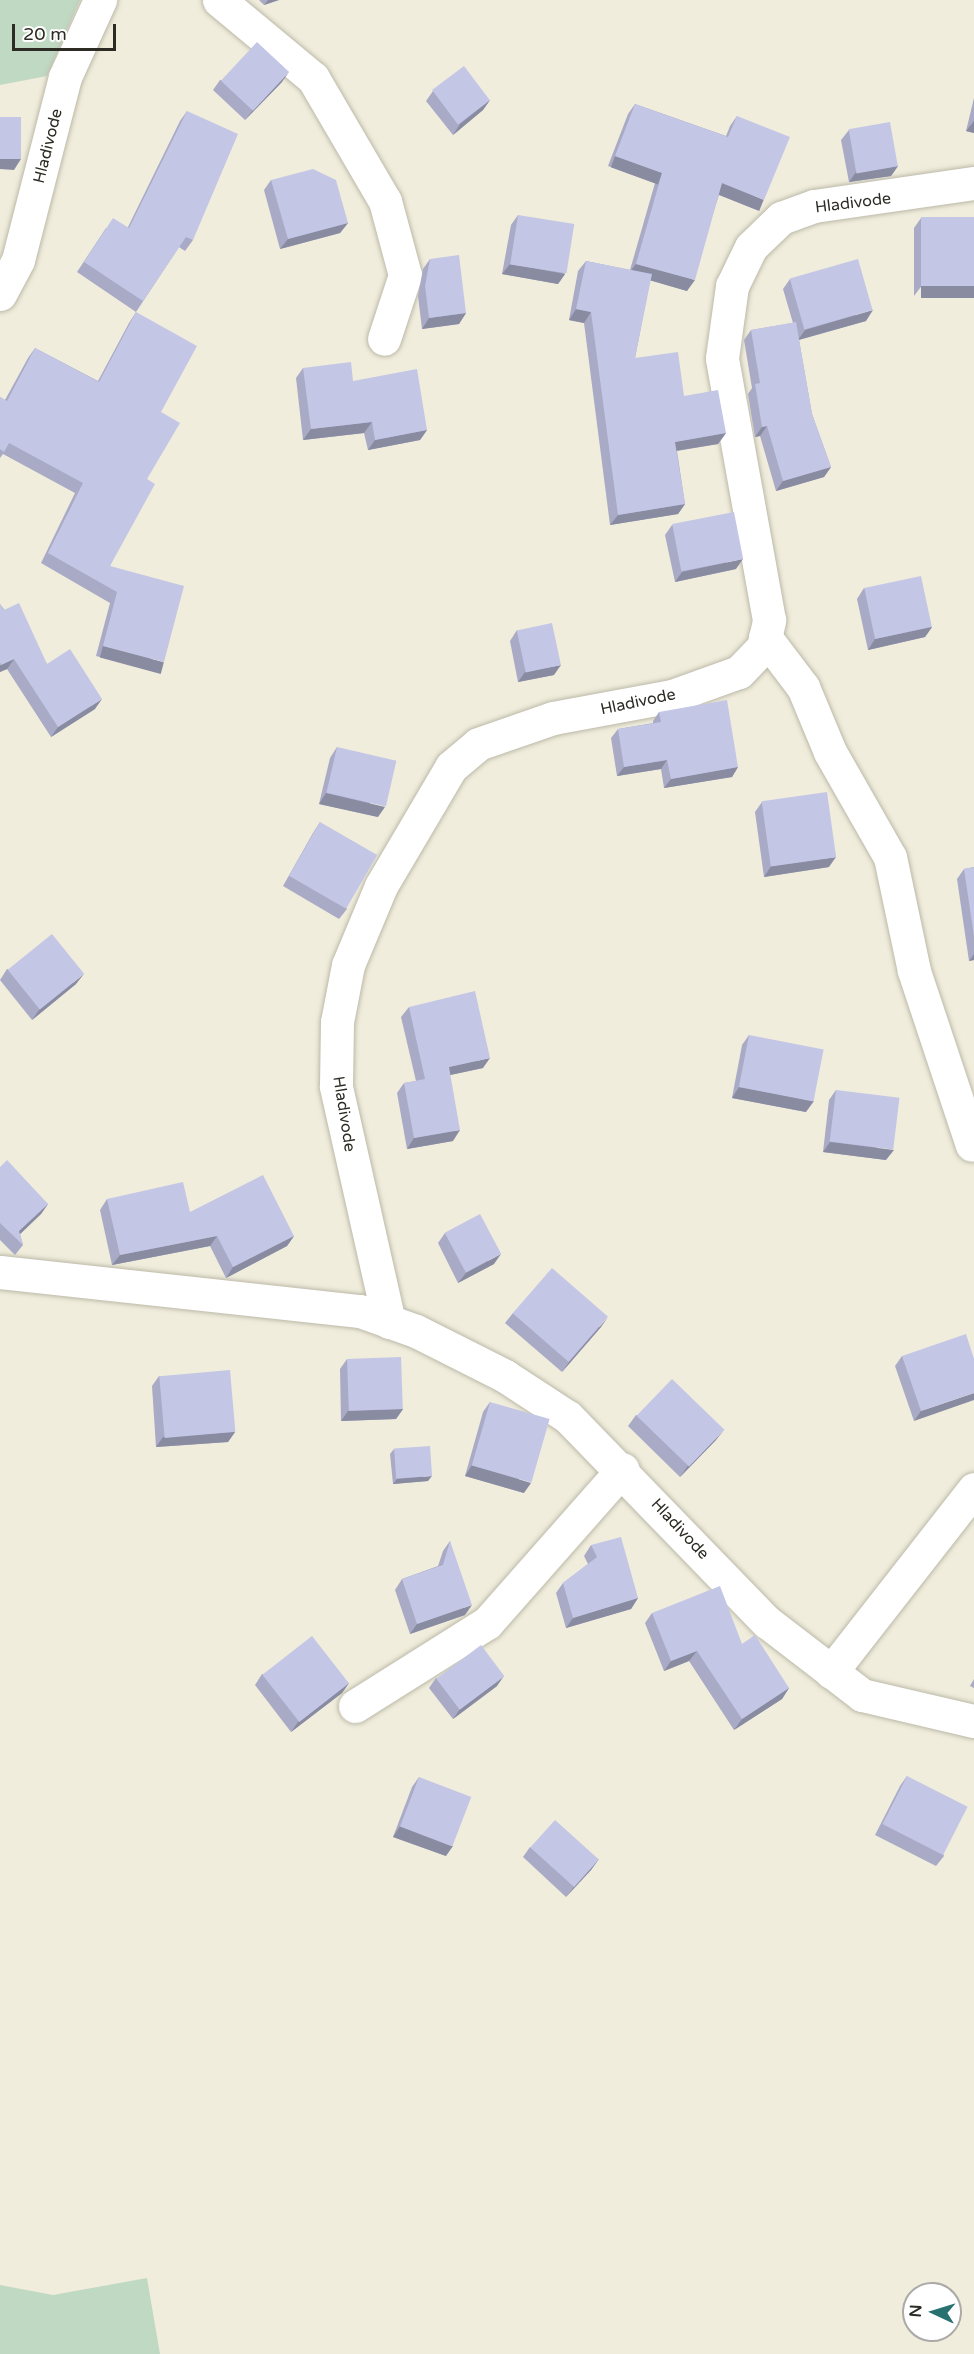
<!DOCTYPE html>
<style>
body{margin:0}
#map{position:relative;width:974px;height:2354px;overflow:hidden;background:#f0eddc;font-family:"Varela Round",sans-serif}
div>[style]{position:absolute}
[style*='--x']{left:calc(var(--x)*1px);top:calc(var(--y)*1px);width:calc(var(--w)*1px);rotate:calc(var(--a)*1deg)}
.green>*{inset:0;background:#c0d9c3}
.roads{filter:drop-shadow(0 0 2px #bcb9a9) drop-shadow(0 0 2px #bcb9a9)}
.street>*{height:33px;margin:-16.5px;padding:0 16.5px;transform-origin:16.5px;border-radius:16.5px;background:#fff}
.wall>*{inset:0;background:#a9aac6}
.shaded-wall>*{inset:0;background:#898ba1;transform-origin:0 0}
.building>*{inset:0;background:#c4c6e6;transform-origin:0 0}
span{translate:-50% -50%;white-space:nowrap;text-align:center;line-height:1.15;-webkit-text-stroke:5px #fff;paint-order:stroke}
.street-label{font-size:16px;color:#2c2b24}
.north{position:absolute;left:902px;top:2282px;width:60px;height:60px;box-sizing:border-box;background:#fff;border:2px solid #abaaa7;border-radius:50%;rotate:274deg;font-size:16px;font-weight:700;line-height:24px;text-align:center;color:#2c2b24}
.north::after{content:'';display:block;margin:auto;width:21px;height:27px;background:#277170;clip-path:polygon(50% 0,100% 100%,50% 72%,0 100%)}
.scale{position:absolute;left:12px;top:24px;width:104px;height:27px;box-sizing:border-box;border:3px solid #2c2b24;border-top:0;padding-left:8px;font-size:18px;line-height:21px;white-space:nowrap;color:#2c2b24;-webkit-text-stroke:4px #fff;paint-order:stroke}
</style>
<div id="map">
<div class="green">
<div style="clip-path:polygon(0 0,80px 0,47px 76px,0 85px)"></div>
<div style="clip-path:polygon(147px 2278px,160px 2354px,0 2354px,0 2285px,53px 2295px)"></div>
</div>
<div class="roads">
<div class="street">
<div style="--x:219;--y:0;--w:122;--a:39.7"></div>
<div style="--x:313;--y:78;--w:143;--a:59.7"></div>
<div style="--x:385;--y:201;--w:77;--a:74.9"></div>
<div style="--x:405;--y:275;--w:67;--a:108.2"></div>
<div style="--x:0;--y:294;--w:38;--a:-62"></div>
<div style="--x:18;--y:260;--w:189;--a:-75.6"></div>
<div style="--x:65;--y:77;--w:85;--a:-65.6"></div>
<div style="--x:765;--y:637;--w:63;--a:52.8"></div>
<div style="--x:803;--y:687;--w:70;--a:67.4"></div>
<div style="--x:830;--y:752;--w:121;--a:60.3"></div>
<div style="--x:890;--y:857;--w:116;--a:78.1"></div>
<div style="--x:914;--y:971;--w:183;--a:71.6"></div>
<div style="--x:0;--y:1272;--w:362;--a:6.2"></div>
<div style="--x:360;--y:1311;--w:59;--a:19.7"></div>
<div style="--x:416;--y:1331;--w:100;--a:26.8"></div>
<div style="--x:505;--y:1376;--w:75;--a:33.1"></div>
<div style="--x:568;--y:1417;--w:286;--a:45.9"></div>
<div style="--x:767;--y:1622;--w:120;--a:37.5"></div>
<div style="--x:862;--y:1695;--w:115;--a:13.1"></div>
<div style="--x:389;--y:1322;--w:242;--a:-102.7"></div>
<div style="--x:336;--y:1086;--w:64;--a:-89.1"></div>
<div style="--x:337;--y:1022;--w:58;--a:-79.1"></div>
<div style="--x:348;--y:965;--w:86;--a:-67.3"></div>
<div style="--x:381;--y:886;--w:138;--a:-59.5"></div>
<div style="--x:451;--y:767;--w:35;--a:-40"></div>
<div style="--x:478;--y:744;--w:79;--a:-19.1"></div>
<div style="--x:553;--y:718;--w:121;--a:-10.5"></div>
<div style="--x:672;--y:696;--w:71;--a:-19.7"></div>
<div style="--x:739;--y:672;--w:35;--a:-46"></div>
<div style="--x:763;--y:647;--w:28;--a:-77"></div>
<div style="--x:769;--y:620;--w:266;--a:-100.2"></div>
<div style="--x:722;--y:358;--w:73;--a:-82.1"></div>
<div style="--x:732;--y:286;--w:43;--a:-64"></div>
<div style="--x:751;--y:247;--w:42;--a:-44"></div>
<div style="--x:781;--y:218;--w:35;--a:-20"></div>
<div style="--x:814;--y:206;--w:162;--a:-8.2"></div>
<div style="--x:831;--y:1672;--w:232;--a:-52"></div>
<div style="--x:355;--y:1706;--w:156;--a:-32.2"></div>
<div style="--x:487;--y:1623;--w:205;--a:-48.6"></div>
</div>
</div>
<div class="wall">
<div style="clip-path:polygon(259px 0,279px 0,264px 5px)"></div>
<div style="clip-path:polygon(220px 80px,282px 82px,245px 120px,213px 90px)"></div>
<div style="clip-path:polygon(433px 91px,490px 100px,483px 110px,453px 135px,426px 101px)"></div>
<div style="clip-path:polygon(974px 98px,974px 133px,966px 131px)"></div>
<div style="clip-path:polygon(635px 104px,726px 136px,730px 126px,737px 116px,757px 210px,719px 195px,687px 291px,650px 280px,635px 358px,684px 396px,726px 433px,718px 444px,677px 451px,685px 504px,678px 514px,610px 525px,584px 323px,569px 320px,578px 271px,586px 261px,630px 270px,655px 183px,608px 166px,628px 114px)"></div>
<div style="clip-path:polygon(187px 111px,193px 240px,185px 251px,179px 247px,136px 312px,77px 272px,106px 228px,128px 227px,180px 121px)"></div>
<div style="clip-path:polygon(849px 130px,898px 166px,891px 176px,849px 182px,841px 140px)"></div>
<div style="clip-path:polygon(271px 180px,348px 223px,340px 233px,280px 249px,264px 190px)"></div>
<div style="clip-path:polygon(518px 215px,565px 274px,558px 284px,502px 274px,511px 225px)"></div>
<div style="clip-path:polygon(974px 217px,914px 296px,914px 228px,921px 218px)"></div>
<div style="clip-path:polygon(430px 259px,466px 313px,459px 324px,422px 329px,418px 296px,423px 269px)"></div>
<div style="clip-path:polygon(790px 279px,866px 321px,799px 340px,812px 414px,831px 467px,824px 477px,776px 491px,760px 436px,755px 437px,748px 394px,752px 388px,744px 340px,751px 330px,793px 323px,783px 289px)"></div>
<div style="clip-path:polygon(136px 312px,161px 412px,147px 479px,110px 566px,157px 672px,96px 656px,110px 603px,41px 563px,75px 493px,3px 454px,0 458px,0 397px,5px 400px,28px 358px,35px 348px,98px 381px,129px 323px)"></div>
<div style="clip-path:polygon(303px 368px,353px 381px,427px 430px,420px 440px,368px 450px,364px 433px,303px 440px,296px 378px)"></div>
<div style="clip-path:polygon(672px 525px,736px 569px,675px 582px,665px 535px)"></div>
<div style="clip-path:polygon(864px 588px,932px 627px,925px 637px,868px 650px,857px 599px)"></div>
<div style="clip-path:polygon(0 604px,47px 664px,95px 709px,51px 737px,7px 669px,0 672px)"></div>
<div style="clip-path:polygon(517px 630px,554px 675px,518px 682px,510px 641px)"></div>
<div style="clip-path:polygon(659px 712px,738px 767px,732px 777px,664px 788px,661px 769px,617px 776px,611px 738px,618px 729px,653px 723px,653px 721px)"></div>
<div style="clip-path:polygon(337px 747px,378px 817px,319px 804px,330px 758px)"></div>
<div style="clip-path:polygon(762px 802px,829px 867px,764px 877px,755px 812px)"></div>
<div style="clip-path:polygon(320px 822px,347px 909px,339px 919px,283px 886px,313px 833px)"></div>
<div style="clip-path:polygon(974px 867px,974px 960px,969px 961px,957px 879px,964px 869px)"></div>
<div style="clip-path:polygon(7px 969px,76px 984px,32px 1020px,0 980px)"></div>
<div style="clip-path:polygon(409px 1007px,483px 1068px,450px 1075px,453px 1141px,407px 1149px,397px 1093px,404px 1083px,416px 1081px,401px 1017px)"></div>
<div style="clip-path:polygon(749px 1035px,806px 1112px,732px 1098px,742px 1045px)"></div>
<div style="clip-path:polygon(836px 1090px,886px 1160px,823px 1152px,829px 1100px)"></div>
<div style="clip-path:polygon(0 1167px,48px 1204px,41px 1214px,20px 1234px,23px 1245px,15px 1255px,0 1240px)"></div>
<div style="clip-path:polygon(107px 1199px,190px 1212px,294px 1236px,287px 1246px,226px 1278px,210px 1246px,112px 1265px,100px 1210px)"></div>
<div style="clip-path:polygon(445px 1233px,494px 1264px,458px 1283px,438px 1243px)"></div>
<div style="clip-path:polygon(513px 1313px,601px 1327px,562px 1372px,505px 1323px)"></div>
<div style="clip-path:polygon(902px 1356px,974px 1359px,914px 1421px,895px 1366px)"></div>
<div style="clip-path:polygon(347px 1359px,403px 1409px,396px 1419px,341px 1421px,340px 1369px)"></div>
<div style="clip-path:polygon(159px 1376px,235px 1432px,228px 1442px,156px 1447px,152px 1386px)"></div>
<div style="clip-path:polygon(490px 1402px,524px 1493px,465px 1476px,483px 1412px)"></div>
<div style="clip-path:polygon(636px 1415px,716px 1440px,680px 1477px,628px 1426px)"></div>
<div style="clip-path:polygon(394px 1449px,428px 1481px,393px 1484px,390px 1454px)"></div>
<div style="clip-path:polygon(450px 1541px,465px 1615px,410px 1634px,395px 1590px,402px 1579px,438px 1566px,443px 1551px)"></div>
<div style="clip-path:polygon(591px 1545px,638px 1598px,631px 1609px,566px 1628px,556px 1593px,563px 1583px,588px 1564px,584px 1556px)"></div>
<div style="clip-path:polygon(652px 1613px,742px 1644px,789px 1688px,782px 1699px,734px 1730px,689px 1661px,664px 1671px,645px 1623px)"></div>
<div style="clip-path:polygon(262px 1674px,349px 1683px,342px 1693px,291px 1732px,255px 1685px)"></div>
<div style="clip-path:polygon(436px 1678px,497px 1686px,453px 1719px,429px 1688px)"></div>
<div style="clip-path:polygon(974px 1679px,974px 1688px,970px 1686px)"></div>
<div style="clip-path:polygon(907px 1776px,944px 1856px,936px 1866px,875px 1835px,900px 1786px)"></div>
<div style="clip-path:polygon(419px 1777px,446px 1856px,393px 1837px,412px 1787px)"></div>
<div style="clip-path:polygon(530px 1847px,599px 1859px,591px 1870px,566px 1897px,523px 1857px)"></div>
</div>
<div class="shaded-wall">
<div style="clip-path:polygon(268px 0,279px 0,264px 5px)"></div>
<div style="clip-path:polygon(289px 72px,282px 82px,245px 120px,253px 110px)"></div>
<div style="clip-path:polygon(490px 100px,483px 110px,453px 135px,460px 124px)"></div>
<div style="clip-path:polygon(974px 121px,974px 133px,966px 131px)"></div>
<div style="left:615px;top:156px;width:50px;height:12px;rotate:20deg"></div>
<div style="clip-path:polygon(0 159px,21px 159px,14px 170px,0 169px)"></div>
<div style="clip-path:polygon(898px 166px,891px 176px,849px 182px,856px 172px)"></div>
<div style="left:722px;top:183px;width:45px;height:12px;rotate:22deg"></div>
<div style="clip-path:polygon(348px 223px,340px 233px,280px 249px,288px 239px)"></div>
<div style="clip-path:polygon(510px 264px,565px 274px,558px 284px,502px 274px)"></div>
<div style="clip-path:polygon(636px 264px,695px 280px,687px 291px,628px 274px)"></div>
<div style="left:921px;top:286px;width:53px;height:12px"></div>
<div style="clip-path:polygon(576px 309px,591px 312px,584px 323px,569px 320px)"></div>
<div style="clip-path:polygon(873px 310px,866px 321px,798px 340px,805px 330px)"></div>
<div style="clip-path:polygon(466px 313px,459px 324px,422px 329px,429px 318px)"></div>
<div style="clip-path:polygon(372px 422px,364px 433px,303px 440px,311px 429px)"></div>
<div style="clip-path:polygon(767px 426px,760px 436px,755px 437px,762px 427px)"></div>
<div style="clip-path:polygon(427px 430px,420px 440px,368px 450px,375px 440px)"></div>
<div style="clip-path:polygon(726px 433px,718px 444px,668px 452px,675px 442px)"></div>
<div style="clip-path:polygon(831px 467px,824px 477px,776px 491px,783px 481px)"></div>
<div style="clip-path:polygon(685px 504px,678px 514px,610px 525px,618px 515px)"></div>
<div style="clip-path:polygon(743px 559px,736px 569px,675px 582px,682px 572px)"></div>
<div style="clip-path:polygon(932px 627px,925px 637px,868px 650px,875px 639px)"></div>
<div style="left:103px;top:646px;width:63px;height:12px;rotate:15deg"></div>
<div style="clip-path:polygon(14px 659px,7px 669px,0 672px,0 666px,1px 665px)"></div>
<div style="clip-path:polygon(561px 665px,554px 675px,518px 682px,525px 672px)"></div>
<div style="clip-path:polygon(102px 699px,95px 709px,51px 737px,58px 727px)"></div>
<div style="clip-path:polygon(667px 760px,661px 769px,617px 776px,624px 767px)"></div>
<div style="clip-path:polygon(738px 767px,732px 777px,664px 788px,671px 779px)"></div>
<div style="clip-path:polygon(326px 793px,385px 807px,378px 817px,319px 804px)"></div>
<div style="clip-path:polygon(836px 857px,829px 867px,764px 877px,771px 866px)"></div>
<div style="clip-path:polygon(974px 954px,974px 960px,969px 961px)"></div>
<div style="clip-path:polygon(84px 974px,76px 984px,32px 1020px,39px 1010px)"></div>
<div style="clip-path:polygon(490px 1058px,483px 1068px,441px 1077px,449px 1067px)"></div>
<div style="clip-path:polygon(739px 1087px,814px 1101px,806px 1112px,732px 1098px)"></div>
<div style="clip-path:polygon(460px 1130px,453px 1141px,407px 1149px,414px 1138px)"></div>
<div style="clip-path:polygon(830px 1142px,894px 1150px,886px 1160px,823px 1152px)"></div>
<div style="clip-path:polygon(48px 1204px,41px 1214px,16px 1238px,19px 1231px)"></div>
<div style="clip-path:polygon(217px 1236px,210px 1246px,112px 1265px,120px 1255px)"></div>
<div style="clip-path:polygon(294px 1236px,287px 1246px,226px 1278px,233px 1267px)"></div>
<div style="clip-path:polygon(501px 1254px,494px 1264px,458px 1283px,466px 1273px)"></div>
<div style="clip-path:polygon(608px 1317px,601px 1327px,562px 1372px,569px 1362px)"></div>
<div style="clip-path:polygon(974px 1393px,974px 1400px,914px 1421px,921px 1411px)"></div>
<div style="clip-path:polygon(403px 1409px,396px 1419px,341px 1421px,348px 1411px)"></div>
<div style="clip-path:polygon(724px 1430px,716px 1440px,680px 1477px,687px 1467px)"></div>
<div style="clip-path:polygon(235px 1432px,228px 1442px,156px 1447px,163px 1437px)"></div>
<div style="clip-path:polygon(472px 1465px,531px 1483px,524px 1493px,465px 1476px)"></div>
<div style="clip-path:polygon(432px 1476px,428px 1481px,393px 1484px,397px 1479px)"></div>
<div style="clip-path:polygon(638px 1598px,631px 1609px,566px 1628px,573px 1618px)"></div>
<div style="clip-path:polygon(472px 1605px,465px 1615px,410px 1634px,417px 1624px)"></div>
<div style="clip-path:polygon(697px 1651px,689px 1661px,664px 1671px,671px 1661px)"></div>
<div style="clip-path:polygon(504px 1676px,497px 1686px,453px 1719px,460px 1709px)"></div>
<div style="clip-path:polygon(349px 1683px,342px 1693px,291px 1732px,298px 1722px)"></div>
<div style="clip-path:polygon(789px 1688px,782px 1699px,734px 1730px,742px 1719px)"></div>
<div style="clip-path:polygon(400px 1826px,453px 1846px,446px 1856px,393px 1837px)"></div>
<div style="clip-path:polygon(599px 1859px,591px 1870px,566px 1897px,574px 1887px)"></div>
</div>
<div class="building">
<div style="left:257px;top:42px;width:44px;height:53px;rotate:43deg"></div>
<div style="left:464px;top:66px;width:43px;height:40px;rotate:53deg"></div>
<div style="clip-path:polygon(635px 104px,728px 137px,737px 116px,790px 137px,764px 200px,722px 183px,695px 280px,636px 264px,662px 173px,615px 156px)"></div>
<div style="clip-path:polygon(187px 111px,238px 134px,193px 240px,186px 237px,143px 301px,84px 262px,113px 218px,129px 228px)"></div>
<div style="left:0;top:117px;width:21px;height:42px"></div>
<div style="left:890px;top:122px;width:45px;height:42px;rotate:80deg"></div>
<div style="clip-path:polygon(313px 169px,336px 180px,348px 223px,288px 239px,271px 180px)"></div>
<div style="left:518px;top:215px;width:57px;height:50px;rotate:9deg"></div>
<div style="left:974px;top:217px;width:69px;height:53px;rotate:90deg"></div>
<div style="clip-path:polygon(459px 255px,466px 313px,429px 318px,425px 286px,430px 259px)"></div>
<div style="left:858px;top:259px;width:53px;height:71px;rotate:74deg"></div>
<div style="clip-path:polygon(586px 261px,652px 274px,635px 358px,678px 352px,684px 396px,718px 390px,726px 433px,675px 442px,685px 504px,618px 515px,591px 312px,576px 309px)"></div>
<div style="clip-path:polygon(136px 312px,197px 346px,161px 412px,180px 423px,147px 479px,155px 484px,110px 566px,184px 586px,164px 662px,103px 646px,117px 592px,48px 553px,83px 483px,9px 443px,4px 452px,0 449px,0 397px,7px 401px,35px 348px,99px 382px)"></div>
<div style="clip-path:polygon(796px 322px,812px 414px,831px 467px,783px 481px,767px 426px,762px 427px,755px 384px,760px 383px,751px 330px)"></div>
<div style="clip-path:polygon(351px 362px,353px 381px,417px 369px,427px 430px,375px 440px,372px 422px,311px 429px,303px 368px)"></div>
<div style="left:734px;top:512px;width:48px;height:63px;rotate:79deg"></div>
<div style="left:921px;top:576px;width:52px;height:58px;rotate:78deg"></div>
<div style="clip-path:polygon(19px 603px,47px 664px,70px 649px,102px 699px,58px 727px,14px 659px,1px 665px,0 662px,0 604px,4px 610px)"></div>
<div style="left:552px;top:623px;width:43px;height:36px;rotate:78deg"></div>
<div style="clip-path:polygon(727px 700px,738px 767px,671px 779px,667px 760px,624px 767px,618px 729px,661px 722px,659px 712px)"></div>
<div style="left:337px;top:747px;width:61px;height:47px;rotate:13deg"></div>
<div style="left:827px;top:792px;width:66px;height:66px;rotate:82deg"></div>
<div style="left:320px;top:822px;width:66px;height:62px;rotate:30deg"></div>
<div style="clip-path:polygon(974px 867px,974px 936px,964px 869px)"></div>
<div style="left:52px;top:934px;width:51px;height:57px;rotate:51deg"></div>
<div style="clip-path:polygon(475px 991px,490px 1058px,449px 1067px,460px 1130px,414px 1138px,404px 1083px,425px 1079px,409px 1007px)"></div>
<div style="left:749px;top:1035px;width:76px;height:53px;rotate:11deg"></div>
<div style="left:836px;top:1090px;width:64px;height:52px;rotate:7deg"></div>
<div style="clip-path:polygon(7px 1160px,48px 1204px,19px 1231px,23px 1245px,0 1223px,0 1167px)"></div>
<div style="clip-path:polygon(263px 1175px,294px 1236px,233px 1267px,217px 1236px,120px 1255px,107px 1199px,183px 1182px,190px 1212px)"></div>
<div style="left:480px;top:1214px;width:45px;height:40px;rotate:62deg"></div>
<div style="left:552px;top:1268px;width:74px;height:60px;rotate:41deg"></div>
<div style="clip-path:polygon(966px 1334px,974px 1359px,974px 1393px,921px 1411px,902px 1356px)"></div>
<div style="left:401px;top:1357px;width:52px;height:54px;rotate:88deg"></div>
<div style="left:230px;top:1370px;width:62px;height:71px;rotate:85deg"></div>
<div style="left:672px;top:1379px;width:73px;height:51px;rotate:44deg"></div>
<div style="left:490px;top:1402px;width:62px;height:66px;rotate:16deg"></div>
<div style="left:430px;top:1446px;width:30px;height:36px;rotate:86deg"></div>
<div style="clip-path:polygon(621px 1537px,638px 1598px,573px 1618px,563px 1583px,597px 1557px,591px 1545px)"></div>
<div style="clip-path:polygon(450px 1541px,472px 1605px,417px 1624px,402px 1579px,443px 1565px)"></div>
<div style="clip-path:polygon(720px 1586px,742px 1644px,755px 1635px,789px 1688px,742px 1719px,697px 1651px,671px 1661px,652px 1613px)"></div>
<div style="left:312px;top:1636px;width:60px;height:63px;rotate:52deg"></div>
<div style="left:481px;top:1645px;width:39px;height:56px;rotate:53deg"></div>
<div style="left:907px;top:1776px;width:68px;height:54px;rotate:27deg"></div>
<div style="left:419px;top:1777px;width:56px;height:53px;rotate:21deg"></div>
<div style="left:555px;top:1820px;width:59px;height:37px;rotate:42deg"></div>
</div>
<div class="street-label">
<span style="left:48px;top:146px;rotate:-76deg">Hladivode</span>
<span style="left:853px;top:203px;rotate:-7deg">Hladivode</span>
<span style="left:638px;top:702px;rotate:-12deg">Hladivode</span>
<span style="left:344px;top:1114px;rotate:81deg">Hladivode</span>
<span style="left:680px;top:1529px;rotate:47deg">Hladivode</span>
</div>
<div class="north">N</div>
<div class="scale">20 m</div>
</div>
